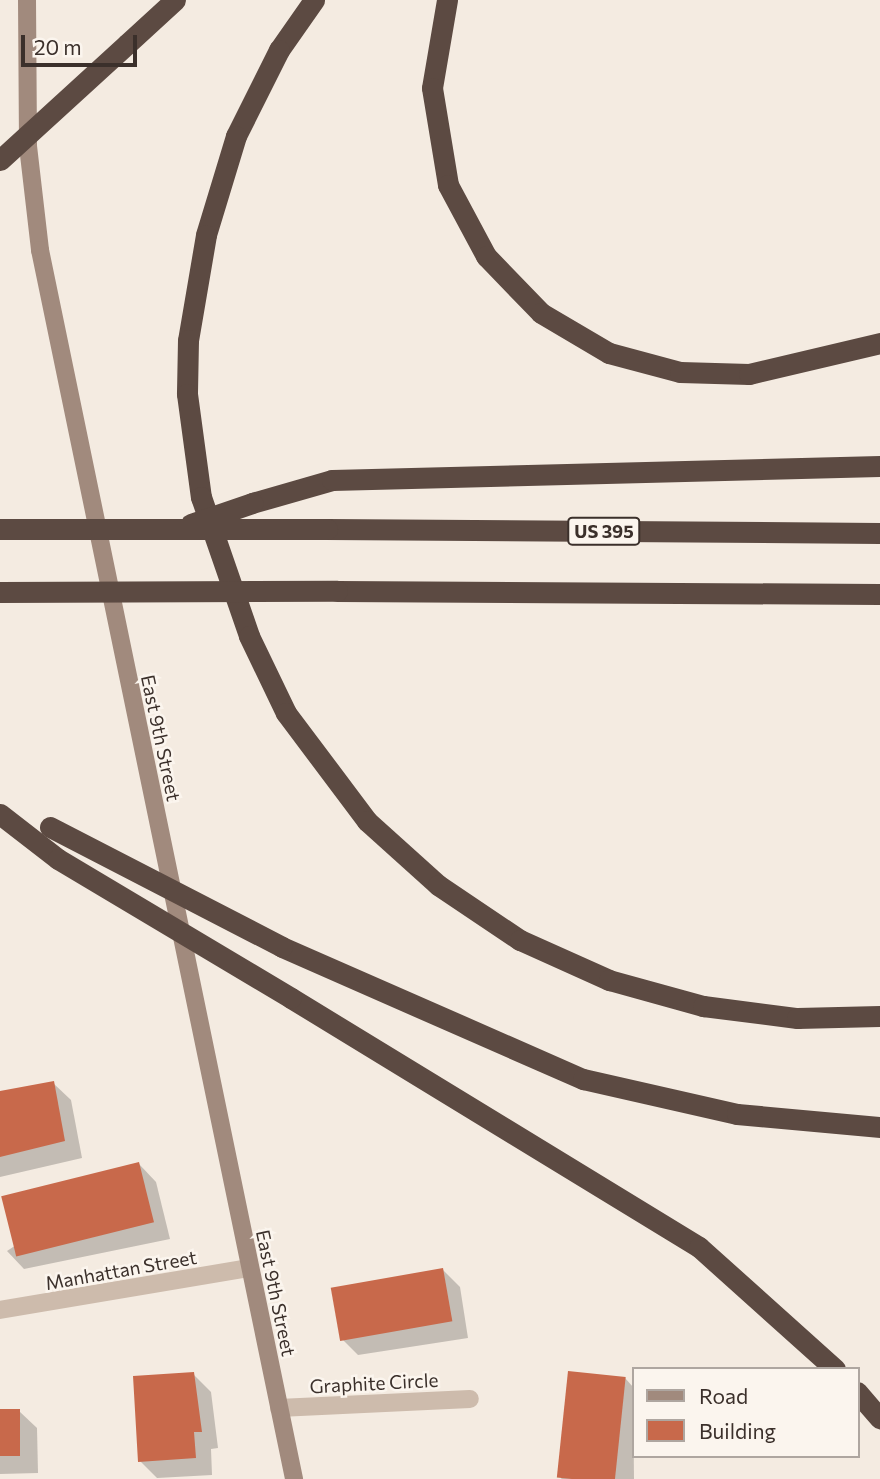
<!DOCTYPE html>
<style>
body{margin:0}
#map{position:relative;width:880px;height:1479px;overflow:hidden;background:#f4ebe1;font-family:Commissioner,sans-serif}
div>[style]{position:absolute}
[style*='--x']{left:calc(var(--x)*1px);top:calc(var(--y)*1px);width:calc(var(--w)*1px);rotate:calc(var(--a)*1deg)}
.shadow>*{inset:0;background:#0003}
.building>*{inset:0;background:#c8694b;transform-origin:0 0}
.street>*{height:18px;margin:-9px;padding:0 9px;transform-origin:9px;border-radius:9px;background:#cdbbac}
.secondary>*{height:18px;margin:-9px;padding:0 9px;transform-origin:9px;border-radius:9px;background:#a18a7d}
.highway>*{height:21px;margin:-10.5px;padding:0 10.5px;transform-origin:10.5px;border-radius:10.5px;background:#5c4a42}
.highway-bridge>*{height:21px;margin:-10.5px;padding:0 10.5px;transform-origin:10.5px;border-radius:10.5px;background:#5c4a42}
span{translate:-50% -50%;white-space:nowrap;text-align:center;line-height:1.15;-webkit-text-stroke:5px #fbf5ee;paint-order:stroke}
.shield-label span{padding:2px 5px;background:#fbf5ee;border:2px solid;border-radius:5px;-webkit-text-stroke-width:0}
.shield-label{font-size:18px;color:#3b302b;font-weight:700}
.street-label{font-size:19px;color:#3b302b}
.legend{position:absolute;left:632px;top:1367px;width:228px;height:91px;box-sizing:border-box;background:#fbf5ee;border:2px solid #aea6a0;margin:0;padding:9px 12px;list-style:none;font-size:21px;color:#3b302b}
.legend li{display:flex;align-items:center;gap:14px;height:35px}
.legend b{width:35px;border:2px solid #aea6a0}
.scale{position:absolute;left:21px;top:35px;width:116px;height:32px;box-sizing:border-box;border:4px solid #3b302b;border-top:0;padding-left:9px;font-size:21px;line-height:24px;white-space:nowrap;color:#3b302b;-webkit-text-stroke:5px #fbf5ee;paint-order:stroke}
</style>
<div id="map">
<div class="shadow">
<div style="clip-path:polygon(53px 1083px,71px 1100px,82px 1158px,0 1177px,0 1093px)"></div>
<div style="clip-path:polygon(139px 1164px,156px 1182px,170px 1239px,24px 1269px,7px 1251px)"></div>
<div style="clip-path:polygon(443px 1270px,460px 1287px,468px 1338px,358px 1355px,340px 1337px)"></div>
<div style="clip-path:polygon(193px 1374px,211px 1392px,218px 1448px,211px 1449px,212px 1475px,157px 1478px,140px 1461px)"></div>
<div style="clip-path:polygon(625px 1378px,633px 1387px,634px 1479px,561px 1479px)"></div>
<div style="clip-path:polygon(0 1411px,19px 1411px,37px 1428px,38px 1473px,0 1474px)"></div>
</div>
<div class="building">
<div style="clip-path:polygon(54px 1081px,65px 1141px,0 1157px,0 1091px)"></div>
<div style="left:139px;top:1162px;width:62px;height:142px;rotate:76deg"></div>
<div style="left:443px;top:1268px;width:54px;height:114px;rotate:80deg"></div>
<div style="left:568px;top:1371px;width:58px;height:107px;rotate:6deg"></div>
<div style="clip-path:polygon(194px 1372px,202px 1432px,194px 1432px,196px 1458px,138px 1462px,133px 1376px)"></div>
<div style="left:0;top:1409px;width:20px;height:47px"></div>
</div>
<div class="street">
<div style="--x:0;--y:1310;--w:253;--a:-9.6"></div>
<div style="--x:279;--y:1408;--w:191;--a:-2.7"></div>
</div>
<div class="secondary">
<div style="--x:27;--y:0;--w:146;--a:89.6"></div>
<div style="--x:28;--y:146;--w:105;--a:83.4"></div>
<div style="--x:40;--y:250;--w:1255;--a:78.32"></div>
</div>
<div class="highway">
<div style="--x:314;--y:0;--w:61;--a:125"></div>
<div style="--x:279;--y:50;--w:96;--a:116.6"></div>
<div style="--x:236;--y:136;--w:103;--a:106.9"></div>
<div style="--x:206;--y:235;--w:107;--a:99.7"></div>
<div style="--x:188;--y:340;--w:54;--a:91.1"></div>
<div style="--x:187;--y:394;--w:104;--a:82.3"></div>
<div style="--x:201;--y:497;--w:147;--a:70.9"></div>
<div style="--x:249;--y:636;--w:85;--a:64.3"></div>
<div style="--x:286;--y:713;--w:135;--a:53.1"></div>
<div style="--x:367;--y:821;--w:96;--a:42"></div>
<div style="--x:438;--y:885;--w:99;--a:33.9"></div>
<div style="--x:520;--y:940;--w:98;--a:24.2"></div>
<div style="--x:609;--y:980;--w:98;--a:15.5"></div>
<div style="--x:703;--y:1006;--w:95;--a:7.3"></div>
<div style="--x:797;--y:1018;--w:83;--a:-1.4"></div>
<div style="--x:447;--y:0;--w:89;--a:99.7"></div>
<div style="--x:432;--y:88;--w:98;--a:80.6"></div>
<div style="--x:448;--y:185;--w:81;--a:61.8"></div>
<div style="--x:486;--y:256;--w:79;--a:46"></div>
<div style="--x:541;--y:313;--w:79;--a:30.5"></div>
<div style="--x:609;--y:353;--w:73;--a:15"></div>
<div style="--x:680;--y:372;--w:69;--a:1.7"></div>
<div style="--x:749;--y:374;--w:135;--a:-13.3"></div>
<div style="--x:127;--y:44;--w:65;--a:-42.5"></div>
<div style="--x:252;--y:503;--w:83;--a:-16"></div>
<div style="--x:332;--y:480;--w:548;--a:-1.46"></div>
<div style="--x:327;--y:529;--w:553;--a:0.41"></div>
<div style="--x:337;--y:591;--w:543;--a:0.32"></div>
<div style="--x:0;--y:814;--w:73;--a:37.8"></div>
<div style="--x:282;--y:947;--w:329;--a:23.7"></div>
<div style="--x:583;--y:1079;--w:158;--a:12.8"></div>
<div style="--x:737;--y:1114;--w:144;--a:5.2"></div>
<div style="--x:291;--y:998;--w:478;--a:31.4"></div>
<div style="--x:699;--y:1247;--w:183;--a:41.9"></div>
<div style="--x:857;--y:1392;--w:35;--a:49"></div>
</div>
<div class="highway-bridge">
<div style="--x:0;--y:160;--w:172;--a:-42.4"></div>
<div style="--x:191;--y:524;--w:65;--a:-19"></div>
<div style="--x:0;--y:529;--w:327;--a:0"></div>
<div style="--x:0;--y:592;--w:337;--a:-0.2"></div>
<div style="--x:50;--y:827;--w:261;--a:27.3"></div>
<div style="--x:58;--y:859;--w:271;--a:30.8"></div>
</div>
<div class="shield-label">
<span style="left:604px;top:531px">US 395</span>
</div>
<div class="street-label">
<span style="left:161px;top:738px;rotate:78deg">East 9th Street</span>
<span style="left:121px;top:1270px;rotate:-10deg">Manhattan Street</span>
<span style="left:276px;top:1293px;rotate:78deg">East 9th Street</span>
<span style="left:374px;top:1383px;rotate:-3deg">Graphite Circle</span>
</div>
<ul class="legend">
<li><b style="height:9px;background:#a18a7d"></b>Road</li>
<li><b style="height:19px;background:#c8694b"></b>Building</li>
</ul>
<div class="scale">20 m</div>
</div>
